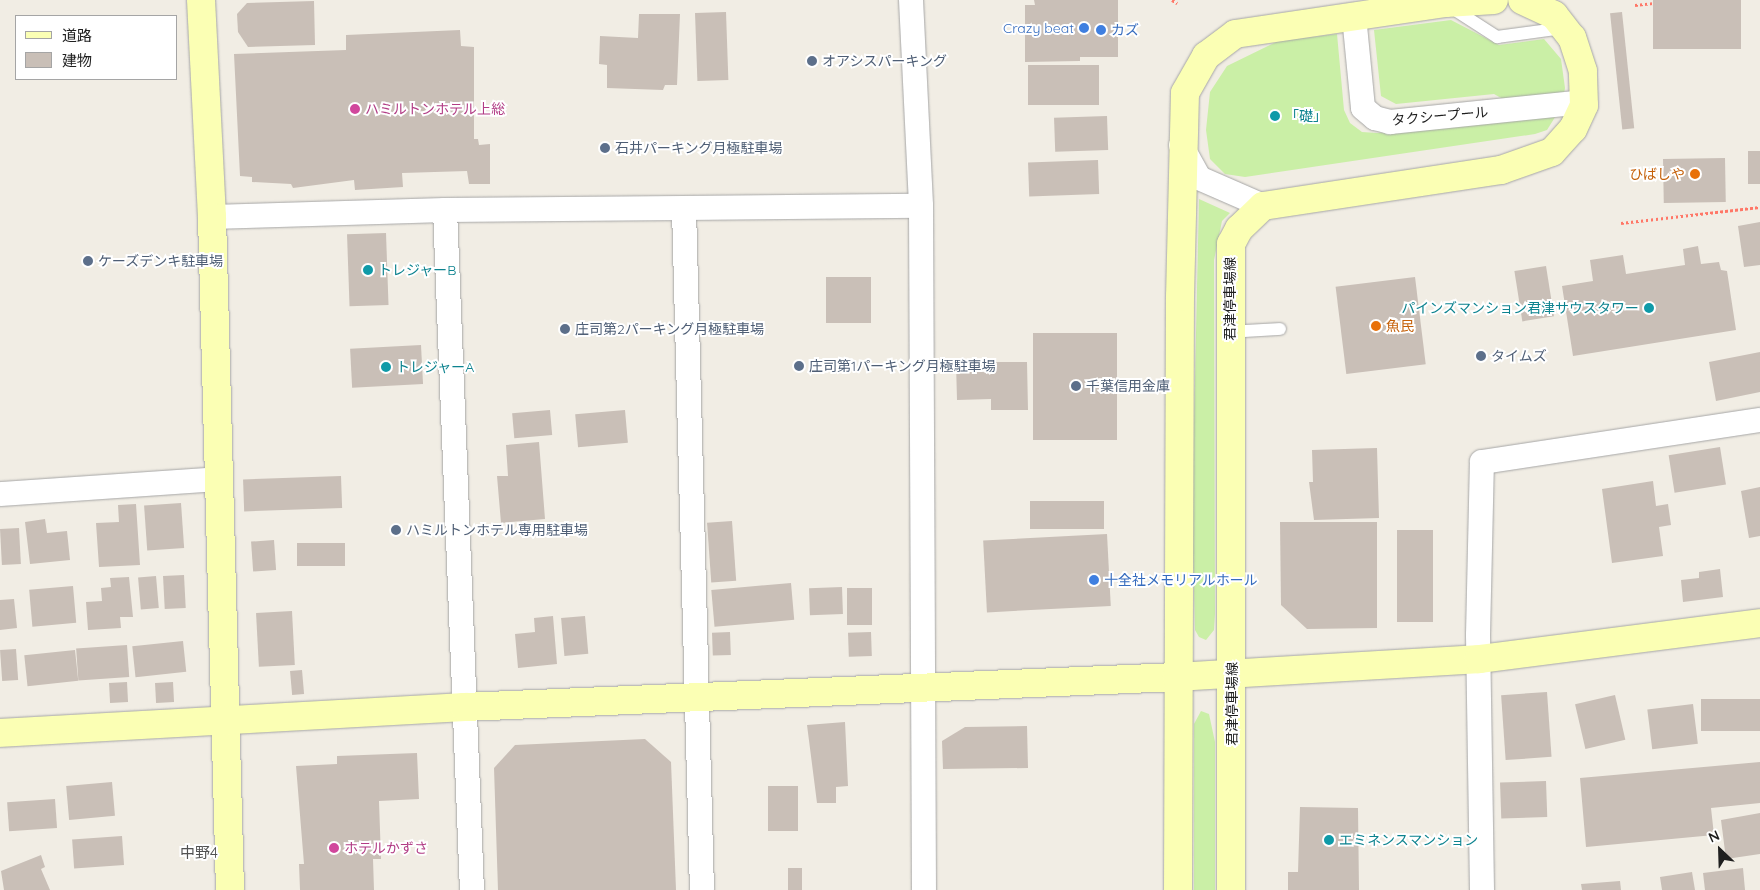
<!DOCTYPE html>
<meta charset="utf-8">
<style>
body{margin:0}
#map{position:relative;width:1760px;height:890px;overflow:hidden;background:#f1ede4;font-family:Quicksand,"Noto Sans JP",sans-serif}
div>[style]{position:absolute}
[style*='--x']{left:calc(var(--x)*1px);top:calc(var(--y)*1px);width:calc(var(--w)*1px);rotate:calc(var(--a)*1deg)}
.grass>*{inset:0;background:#caefa6}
.building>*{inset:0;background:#c9bfb7;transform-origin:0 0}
.path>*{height:3px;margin-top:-1.5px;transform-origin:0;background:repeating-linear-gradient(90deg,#ff7767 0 2.5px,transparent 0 5px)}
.roads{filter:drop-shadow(0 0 1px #a6a6a6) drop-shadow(0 0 1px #a6a6a6)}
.lane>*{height:12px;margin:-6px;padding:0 6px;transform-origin:6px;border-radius:6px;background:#fff}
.street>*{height:24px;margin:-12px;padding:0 12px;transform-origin:12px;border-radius:12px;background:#fff}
.secondary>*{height:28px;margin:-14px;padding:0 14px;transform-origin:14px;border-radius:14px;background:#fbffb4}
.dots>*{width:14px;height:14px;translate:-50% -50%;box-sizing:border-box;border:2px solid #fff;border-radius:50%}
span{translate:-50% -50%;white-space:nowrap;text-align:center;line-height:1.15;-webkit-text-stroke:4px #fff;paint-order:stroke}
.shop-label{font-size:14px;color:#366cbe}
.right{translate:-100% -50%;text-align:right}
.left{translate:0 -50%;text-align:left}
.service-label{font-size:14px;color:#4e5e75}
.hotel-label{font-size:14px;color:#b23c85}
.culture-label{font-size:14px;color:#0d838f}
.street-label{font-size:14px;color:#1f1f1f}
.food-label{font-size:14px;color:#c56008}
.neighbourhood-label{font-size:15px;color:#525252}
.legend{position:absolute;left:15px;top:15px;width:162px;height:65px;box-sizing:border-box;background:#fff;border:1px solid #a5a5a5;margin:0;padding:6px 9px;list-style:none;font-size:15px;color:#1f1f1f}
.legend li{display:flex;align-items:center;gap:10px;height:25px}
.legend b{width:25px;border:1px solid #a5a5a5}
.north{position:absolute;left:1695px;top:825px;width:50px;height:50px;-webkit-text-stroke:4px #fff;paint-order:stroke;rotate:336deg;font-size:14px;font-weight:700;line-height:20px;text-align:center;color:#1f1f1f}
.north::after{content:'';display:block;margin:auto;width:18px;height:22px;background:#1f1f1f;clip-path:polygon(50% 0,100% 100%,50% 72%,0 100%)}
</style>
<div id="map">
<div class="grass">
<div style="clip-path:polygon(1451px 20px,1499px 45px,1544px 39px,1561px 59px,1565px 88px,1563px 99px,1512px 104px,1494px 94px,1396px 104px,1381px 96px,1374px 30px)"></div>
<div style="clip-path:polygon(1337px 34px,1344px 110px,1350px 123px,1362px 132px,1377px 133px,1557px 114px,1547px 130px,1535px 134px,1245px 177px,1225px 174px,1210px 159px,1206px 130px,1210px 92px,1227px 66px,1278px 41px)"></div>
<div style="clip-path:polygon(1199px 199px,1230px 213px,1222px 221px,1214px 260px,1215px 614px,1214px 630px,1206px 640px,1199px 637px,1195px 630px,1192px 512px)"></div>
<div style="clip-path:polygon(1201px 711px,1209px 714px,1215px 742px,1215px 890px,1194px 890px,1194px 724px)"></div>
</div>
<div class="building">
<div style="clip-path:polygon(1034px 0,1118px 0,1118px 57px,1080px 57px,1080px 61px,1025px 62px,1025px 5px,1035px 5px)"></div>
<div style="left:1653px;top:0;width:88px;height:49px"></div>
<div style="clip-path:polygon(314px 1px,315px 45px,248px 47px,238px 32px,237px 14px,247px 3px)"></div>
<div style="left:726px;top:12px;width:68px;height:31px;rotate:88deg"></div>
<div style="left:1622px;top:12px;width:117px;height:12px;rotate:84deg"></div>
<div style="clip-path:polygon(639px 14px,680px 14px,677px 85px,665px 85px,663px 90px,607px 88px,607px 65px,599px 64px,600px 36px,638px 38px)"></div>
<div style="clip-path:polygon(460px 30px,461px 46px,474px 47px,474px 139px,478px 139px,479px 145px,490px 144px,490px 184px,469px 184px,467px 171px,402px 173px,403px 187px,355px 190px,354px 180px,293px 188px,291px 184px,252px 182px,252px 177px,240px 176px,234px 54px,346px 50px,346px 35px)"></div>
<div style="left:1099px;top:65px;width:40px;height:71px;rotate:90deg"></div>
<div style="left:1107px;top:116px;width:34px;height:53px;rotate:88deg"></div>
<div style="left:1760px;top:151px;width:33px;height:12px;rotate:90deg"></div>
<div style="left:1725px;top:158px;width:44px;height:62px;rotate:89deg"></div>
<div style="left:1098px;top:160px;width:34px;height:70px;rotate:88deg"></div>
<div style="clip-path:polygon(1760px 222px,1760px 265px,1744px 267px,1738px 226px)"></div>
<div style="left:386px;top:233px;width:72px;height:39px;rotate:88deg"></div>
<div style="clip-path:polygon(1698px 246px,1701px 264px,1719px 262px,1721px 270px,1727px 271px,1736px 330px,1573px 356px,1562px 286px,1593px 281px,1590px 260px,1623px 255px,1626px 274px,1685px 265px,1683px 249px)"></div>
<div style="left:1546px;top:266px;width:51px;height:32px;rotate:81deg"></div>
<div style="left:826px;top:277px;width:45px;height:46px"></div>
<div style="left:1415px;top:277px;width:88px;height:80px;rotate:83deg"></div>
<div style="left:1033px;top:333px;width:84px;height:107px"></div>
<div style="left:421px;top:345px;width:39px;height:71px;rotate:87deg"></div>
<div style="clip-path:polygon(1760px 352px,1760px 392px,1716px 401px,1709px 362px)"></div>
<div style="clip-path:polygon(990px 362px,1027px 362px,1028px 410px,991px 410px,991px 399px,957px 400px,956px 363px)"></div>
<div style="left:550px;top:410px;width:25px;height:38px;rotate:85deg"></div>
<div style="left:625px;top:410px;width:33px;height:50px;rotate:85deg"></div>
<div style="clip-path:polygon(539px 442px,545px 519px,501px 523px,497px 476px,508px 476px,506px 445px)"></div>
<div style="left:1720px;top:447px;width:38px;height:52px;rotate:81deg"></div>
<div style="clip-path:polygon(1377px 448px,1379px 518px,1314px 520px,1309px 482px,1313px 482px,1312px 450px)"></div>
<div style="left:341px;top:476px;width:32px;height:98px;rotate:88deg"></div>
<div style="clip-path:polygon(1653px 481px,1656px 506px,1668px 504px,1671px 525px,1659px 527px,1663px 556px,1612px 563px,1602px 489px)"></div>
<div style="clip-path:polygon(1760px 487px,1760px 536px,1749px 538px,1741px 491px)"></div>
<div style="left:1030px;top:501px;width:74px;height:28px"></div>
<div style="left:181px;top:503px;width:45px;height:37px;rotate:86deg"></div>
<div style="clip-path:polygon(136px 504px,140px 565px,99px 567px,96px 523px,119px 522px,118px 505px)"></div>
<div style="clip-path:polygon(45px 519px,47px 533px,67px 531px,70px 560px,30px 564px,25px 522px)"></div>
<div style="left:732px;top:521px;width:60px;height:25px;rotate:86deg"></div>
<div style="clip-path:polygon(1280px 522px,1377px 522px,1377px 628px,1307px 629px,1281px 605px)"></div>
<div style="left:19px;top:528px;width:36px;height:19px;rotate:87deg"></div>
<div style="left:1397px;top:530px;width:36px;height:92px"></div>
<div style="left:1107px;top:534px;width:72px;height:124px;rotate:87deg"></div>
<div style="left:274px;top:540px;width:30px;height:23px;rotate:86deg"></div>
<div style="left:345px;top:543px;width:23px;height:48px;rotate:90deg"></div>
<div style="clip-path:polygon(1720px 569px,1723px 597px,1683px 602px,1681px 580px,1699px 578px,1699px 572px)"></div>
<div style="left:184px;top:575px;width:33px;height:21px;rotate:87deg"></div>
<div style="left:156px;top:576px;width:32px;height:18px;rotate:85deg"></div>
<div style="clip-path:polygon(129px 577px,133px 617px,120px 617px,121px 628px,88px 630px,86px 602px,102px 601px,101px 588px,111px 587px,110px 578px)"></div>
<div style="left:791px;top:583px;width:37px;height:80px;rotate:85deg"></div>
<div style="left:73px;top:586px;width:37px;height:44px;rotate:85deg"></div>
<div style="left:842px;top:587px;width:27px;height:33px;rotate:88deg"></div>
<div style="left:847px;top:588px;width:25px;height:37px"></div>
<div style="clip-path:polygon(14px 599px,17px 628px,0 630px,0 600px)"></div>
<div style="left:292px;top:611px;width:54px;height:36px;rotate:87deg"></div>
<div style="clip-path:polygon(553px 616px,557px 664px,518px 668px,515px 634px,535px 632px,534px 618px)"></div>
<div style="left:585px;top:616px;width:38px;height:24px;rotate:85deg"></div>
<div style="left:730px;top:632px;width:23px;height:18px;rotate:88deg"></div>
<div style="left:871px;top:632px;width:24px;height:23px;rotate:88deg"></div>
<div style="left:183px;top:641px;width:31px;height:51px;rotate:84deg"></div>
<div style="left:127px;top:645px;width:32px;height:51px;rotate:86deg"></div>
<div style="left:16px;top:649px;width:31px;height:16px;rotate:86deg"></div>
<div style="left:75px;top:650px;width:31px;height:51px;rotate:84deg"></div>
<div style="left:302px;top:670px;width:24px;height:12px;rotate:85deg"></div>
<div style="left:127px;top:682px;width:20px;height:18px;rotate:87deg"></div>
<div style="left:173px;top:682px;width:20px;height:18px;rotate:87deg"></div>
<div style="left:1547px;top:692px;width:65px;height:46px;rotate:86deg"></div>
<div style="left:1615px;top:695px;width:46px;height:41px;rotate:77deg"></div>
<div style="left:1760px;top:699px;width:32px;height:59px;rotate:90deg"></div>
<div style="left:1693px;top:704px;width:40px;height:46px;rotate:83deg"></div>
<div style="clip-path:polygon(845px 722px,848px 786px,836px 787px,836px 803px,817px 803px,807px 725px)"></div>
<div style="clip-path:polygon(1027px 726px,1028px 768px,943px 769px,942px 741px,965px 727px)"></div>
<div style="clip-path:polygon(645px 739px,671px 762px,676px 890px,498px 890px,494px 768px,515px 745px)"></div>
<div style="clip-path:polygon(417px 753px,419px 799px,379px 801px,381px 859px,373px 859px,374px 890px,300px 890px,299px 864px,304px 864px,296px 766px,337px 764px,337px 756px)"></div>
<div style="clip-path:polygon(1760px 762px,1760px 803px,1711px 808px,1714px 835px,1586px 847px,1580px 778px)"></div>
<div style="left:1546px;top:781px;width:36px;height:46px;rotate:88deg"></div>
<div style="left:112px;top:782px;width:34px;height:46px;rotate:85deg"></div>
<div style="left:798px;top:786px;width:45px;height:30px;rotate:90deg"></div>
<div style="left:55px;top:799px;width:29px;height:48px;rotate:86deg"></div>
<div style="clip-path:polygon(1300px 807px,1358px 808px,1359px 890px,1288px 890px,1288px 872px,1298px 872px)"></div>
<div style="clip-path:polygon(1760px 813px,1760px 854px,1726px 859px,1721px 820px)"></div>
<div style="left:122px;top:836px;width:29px;height:50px;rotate:86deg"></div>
<div style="clip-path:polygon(41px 855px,45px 867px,41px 869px,50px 890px,4px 890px,1px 871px)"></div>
<div style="left:802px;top:868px;width:22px;height:14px;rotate:90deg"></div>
<div style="clip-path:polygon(1743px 868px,1745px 890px,1705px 890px,1703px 873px)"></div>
<div style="clip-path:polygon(1692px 872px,1695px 890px,1662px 890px,1660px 877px)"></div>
<div style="clip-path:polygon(1620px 881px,1621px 890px,1582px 890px,1581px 884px)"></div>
</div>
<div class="path">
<div style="--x:1172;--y:0;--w:6;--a:31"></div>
<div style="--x:1635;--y:5;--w:18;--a:-6"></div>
<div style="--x:1621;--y:223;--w:140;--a:-6.6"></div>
</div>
<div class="roads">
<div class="lane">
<div style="--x:1452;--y:8;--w:54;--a:32.8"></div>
<div style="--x:1497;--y:37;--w:68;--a:-7.7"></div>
<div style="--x:1229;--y:332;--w:51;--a:-3.4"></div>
</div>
<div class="street">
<div style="--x:911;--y:0;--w:206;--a:87.2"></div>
<div style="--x:921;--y:206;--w:684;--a:89.75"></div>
<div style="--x:1354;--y:16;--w:92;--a:84.4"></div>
<div style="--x:1363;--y:108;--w:16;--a:40"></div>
<div style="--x:1375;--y:118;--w:16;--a:15"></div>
<div style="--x:1390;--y:122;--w:194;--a:-5.9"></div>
<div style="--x:1181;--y:145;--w:38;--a:61"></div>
<div style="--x:1199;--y:178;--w:70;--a:23.6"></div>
<div style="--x:684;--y:209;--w:681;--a:88.49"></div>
<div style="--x:445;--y:210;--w:681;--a:87.73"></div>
<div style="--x:212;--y:217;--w:233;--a:-1.7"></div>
<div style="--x:445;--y:210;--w:476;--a:-0.5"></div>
<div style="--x:0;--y:494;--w:221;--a:-3.9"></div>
<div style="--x:1482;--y:890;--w:255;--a:-90.9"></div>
<div style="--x:1478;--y:635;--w:173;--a:-88.7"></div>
<div style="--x:1482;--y:462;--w:281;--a:-8.6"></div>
</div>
<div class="secondary">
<div style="--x:201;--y:0;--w:217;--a:87.1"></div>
<div style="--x:212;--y:217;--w:673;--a:88.47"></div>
<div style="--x:0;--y:733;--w:465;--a:-3.2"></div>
<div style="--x:464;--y:707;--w:714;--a:-2.41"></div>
<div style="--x:1177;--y:677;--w:303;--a:-3.4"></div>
<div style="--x:1479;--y:659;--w:283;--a:-7.3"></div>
<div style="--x:1178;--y:890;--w:593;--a:-89.81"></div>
<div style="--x:1180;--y:297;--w:204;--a:-88.6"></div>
<div style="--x:1185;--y:93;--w:43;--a:-60.4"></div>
<div style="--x:1206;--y:56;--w:36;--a:-37"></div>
<div style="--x:1235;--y:34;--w:213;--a:-8.4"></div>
<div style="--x:1446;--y:3;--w:48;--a:-3.6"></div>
<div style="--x:1231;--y:890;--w:646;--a:-90"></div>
<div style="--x:1231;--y:244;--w:17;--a:-62"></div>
<div style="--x:1239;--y:229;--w:33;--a:-44"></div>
<div style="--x:1263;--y:206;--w:241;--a:-8.6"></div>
<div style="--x:1501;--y:170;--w:54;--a:-19.4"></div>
<div style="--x:1552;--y:152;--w:31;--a:-48"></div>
<div style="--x:1573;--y:129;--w:26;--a:-65"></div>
<div style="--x:1584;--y:105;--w:34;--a:-92"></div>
<div style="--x:1583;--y:71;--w:35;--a:-108"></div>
<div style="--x:1572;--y:38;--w:29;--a:-128"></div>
<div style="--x:1554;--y:15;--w:35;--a:-155"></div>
</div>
</div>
<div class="dots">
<div style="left:1084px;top:28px;background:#3f7fe0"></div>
<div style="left:1101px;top:30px;background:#3f7fe0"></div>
<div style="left:812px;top:61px;background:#5c6f8a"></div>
<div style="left:355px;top:109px;background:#d1479c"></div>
<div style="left:1275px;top:116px;background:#0f9aa8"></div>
<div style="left:605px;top:148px;background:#5c6f8a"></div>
<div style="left:1695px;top:174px;background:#e8710a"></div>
<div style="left:88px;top:261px;background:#5c6f8a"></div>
<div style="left:368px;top:270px;background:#0f9aa8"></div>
<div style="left:1649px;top:308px;background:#0f9aa8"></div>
<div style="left:1376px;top:326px;background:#e8710a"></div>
<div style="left:565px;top:329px;background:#5c6f8a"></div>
<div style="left:1481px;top:356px;background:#5c6f8a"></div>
<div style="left:799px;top:366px;background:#5c6f8a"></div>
<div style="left:386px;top:367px;background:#0f9aa8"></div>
<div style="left:1076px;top:386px;background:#5c6f8a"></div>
<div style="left:396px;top:530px;background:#5c6f8a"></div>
<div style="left:1094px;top:580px;background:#3f7fe0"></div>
<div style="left:1329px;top:840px;background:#0f9aa8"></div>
<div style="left:334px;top:848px;background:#d1479c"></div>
</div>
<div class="shop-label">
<span class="right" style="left:1074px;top:28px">Crazy beat</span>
<span class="left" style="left:1111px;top:30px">カズ</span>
<span class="left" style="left:1104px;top:580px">十全社メモリアルホール</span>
</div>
<div class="service-label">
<span class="left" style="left:822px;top:61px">オアシスパーキング</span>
<span class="left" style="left:615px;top:148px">石井パーキング月極駐車場</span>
<span class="left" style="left:98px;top:261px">ケーズデンキ駐車場</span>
<span class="left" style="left:575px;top:329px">庄司第2パーキング月極駐車場</span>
<span class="left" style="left:1491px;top:356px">タイムズ</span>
<span class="left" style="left:809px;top:366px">庄司第1パーキング月極駐車場</span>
<span class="left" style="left:1086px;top:386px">千葉信用金庫</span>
<span class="left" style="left:406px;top:530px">ハミルトンホテル専用駐車場</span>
</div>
<div class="hotel-label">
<span class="left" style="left:365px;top:109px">ハミルトンホテル上総</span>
<span class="left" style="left:344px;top:848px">ホテルかずさ</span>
</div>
<div class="culture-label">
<span class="left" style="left:1285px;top:116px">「礎」</span>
<span class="left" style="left:378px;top:270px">トレジャーB</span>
<span class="right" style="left:1639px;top:308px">パインズマンション君津サウスタワー</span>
<span class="left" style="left:396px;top:367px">トレジャーA</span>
<span class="left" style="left:1339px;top:840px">エミネンスマンション</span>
</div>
<div class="street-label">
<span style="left:1440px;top:116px;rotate:-5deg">タクシープール</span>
<span style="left:1230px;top:299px;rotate:-90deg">君津停車場線</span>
<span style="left:1232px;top:704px;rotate:-90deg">君津停車場線</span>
</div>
<div class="food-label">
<span class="right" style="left:1685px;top:174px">ひばしや</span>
<span class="left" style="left:1386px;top:326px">魚民</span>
</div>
<div class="neighbourhood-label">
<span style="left:199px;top:853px">中野4</span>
</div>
<ul class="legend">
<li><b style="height:6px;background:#fbffb4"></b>道路</li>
<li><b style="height:14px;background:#c9bfb7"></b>建物</li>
</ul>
<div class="north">N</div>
</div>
